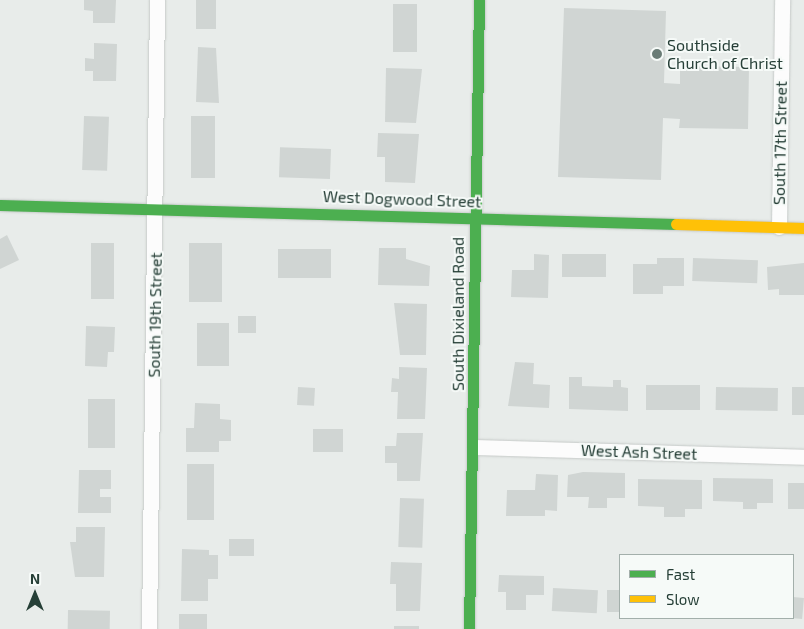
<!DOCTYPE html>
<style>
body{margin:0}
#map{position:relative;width:804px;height:629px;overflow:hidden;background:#e8ecea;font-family:"Exo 2",sans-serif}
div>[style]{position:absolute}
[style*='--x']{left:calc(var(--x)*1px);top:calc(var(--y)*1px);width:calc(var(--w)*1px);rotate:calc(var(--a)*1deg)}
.building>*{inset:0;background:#d0d5d3;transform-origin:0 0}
.roads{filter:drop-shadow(0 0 1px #c5c9c7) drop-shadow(0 0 1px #c5c9c7)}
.street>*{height:15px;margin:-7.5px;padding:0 7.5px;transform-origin:7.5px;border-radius:7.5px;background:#fcfcfc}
.fast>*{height:11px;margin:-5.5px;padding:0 5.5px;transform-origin:5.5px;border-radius:5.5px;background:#4caf50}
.slow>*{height:11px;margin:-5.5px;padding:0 5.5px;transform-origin:5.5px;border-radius:5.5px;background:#ffc107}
.dots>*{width:14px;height:14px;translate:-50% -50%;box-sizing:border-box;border:2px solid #f6faf8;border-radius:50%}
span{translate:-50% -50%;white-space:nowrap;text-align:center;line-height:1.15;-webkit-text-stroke:4px #f6faf8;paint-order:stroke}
.poi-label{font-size:16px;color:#263f37}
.left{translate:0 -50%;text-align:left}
.street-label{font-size:16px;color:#263f37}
.legend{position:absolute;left:619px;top:554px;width:175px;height:65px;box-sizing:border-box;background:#f6faf8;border:1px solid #a3afab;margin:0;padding:6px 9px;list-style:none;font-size:15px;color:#263f37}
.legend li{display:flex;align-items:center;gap:10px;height:25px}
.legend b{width:25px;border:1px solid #a3afab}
.north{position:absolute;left:10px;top:569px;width:50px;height:50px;-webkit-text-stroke:4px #f6faf8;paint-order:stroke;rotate:0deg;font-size:14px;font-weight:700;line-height:20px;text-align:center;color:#263f37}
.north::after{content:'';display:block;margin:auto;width:18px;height:22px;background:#263f37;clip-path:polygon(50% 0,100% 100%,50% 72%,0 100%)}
</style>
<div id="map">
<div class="building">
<div style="clip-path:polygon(84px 0,116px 0,115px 23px,93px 23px,93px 11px,84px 10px)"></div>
<div style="left:196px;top:0;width:20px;height:29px"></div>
<div style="left:393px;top:4px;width:24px;height:48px"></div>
<div style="clip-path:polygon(564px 8px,666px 11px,664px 83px,680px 84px,680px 66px,749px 67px,748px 129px,679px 128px,680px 119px,663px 118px,661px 180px,558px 177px)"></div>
<div style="clip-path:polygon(94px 43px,117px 44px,116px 81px,93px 81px,93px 71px,85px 71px,85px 58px,94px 59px)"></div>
<div style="clip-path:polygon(198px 47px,216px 48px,219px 103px,196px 102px)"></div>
<div style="clip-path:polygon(386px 68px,422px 69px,416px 123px,385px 122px)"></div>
<div style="left:84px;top:116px;width:25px;height:54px;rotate:2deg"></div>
<div style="left:191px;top:116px;width:24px;height:62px"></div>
<div style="clip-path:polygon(378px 133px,419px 134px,415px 183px,385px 182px,385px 157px,377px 157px)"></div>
<div style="left:331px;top:149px;width:30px;height:51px;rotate:92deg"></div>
<div style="clip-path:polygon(7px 235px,19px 260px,0 269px,0 239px)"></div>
<div style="left:91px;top:243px;width:23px;height:56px"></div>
<div style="left:189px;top:243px;width:33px;height:59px"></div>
<div style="clip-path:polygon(379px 248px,406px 248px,406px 259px,430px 266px,429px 286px,378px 285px)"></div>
<div style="left:331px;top:249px;width:29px;height:53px;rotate:90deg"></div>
<div style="clip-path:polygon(534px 254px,549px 255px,548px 298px,511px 297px,512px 270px,534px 270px)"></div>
<div style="left:606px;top:254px;width:23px;height:44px;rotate:90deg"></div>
<div style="clip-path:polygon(657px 258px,684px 258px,684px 286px,663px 286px,663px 294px,633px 294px,633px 264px,657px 264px)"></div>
<div style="left:693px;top:258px;width:65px;height:23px;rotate:2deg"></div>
<div style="clip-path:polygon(804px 263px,804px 295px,779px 295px,779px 289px,768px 290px,767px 267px)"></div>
<div style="clip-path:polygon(394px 303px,427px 304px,426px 355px,400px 355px)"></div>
<div style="left:238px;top:316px;width:18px;height:17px"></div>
<div style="left:197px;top:323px;width:32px;height:43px"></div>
<div style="clip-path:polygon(86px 326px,115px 327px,114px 352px,108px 352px,107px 367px,85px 366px)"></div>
<div style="clip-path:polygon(515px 362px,534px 363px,533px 384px,550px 385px,549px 408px,508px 406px)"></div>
<div style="clip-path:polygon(399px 367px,427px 368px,425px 419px,397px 419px,398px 392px,391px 392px,392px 378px,399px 379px)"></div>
<div style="clip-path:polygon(569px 377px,582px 377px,582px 386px,613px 387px,613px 380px,621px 380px,621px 387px,628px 388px,628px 411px,569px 409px)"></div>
<div style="left:646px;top:385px;width:54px;height:25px"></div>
<div style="left:298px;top:387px;width:17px;height:18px;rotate:3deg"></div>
<div style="left:716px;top:387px;width:62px;height:23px;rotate:1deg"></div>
<div style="left:792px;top:387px;width:12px;height:28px"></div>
<div style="left:88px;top:399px;width:27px;height:49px"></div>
<div style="clip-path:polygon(195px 403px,220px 404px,220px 419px,231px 420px,231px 441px,219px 441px,219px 452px,186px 452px,186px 428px,194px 428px)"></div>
<div style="left:313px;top:429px;width:30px;height:23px"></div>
<div style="clip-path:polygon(397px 433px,423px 433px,420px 481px,397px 481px,397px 463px,385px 463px,385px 446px,396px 446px)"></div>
<div style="left:187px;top:464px;width:27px;height:56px"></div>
<div style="clip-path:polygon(79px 470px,111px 470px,111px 489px,100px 489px,100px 497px,111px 497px,111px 513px,78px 513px)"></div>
<div style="clip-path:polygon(583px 472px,625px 473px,625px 498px,607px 498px,607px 508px,588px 508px,589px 497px,567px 497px,568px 475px)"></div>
<div style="clip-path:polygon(536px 474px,558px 475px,557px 511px,545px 510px,545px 516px,506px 516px,507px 490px,535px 490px)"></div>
<div style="clip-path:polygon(713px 478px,773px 479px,773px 503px,757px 503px,757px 509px,743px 509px,743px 502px,713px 501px)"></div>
<div style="clip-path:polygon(638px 479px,702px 480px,702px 509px,685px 509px,685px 517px,664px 517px,664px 507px,638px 506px)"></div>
<div style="left:788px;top:483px;width:16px;height:26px"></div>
<div style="left:400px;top:498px;width:24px;height:49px;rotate:2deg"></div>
<div style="clip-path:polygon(76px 527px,105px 527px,104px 577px,75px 577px,70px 542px,76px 542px)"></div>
<div style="left:229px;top:539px;width:25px;height:17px"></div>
<div style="clip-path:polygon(182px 549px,209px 550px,209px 555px,218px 555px,218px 579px,208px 579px,208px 601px,181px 601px)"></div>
<div style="clip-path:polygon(391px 562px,422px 563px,420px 611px,396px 611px,396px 584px,390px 584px)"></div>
<div style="clip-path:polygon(499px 575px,544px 576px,544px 595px,526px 595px,526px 610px,506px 610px,506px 592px,498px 592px)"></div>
<div style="left:553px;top:588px;width:45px;height:23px;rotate:3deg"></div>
<div style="left:607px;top:590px;width:13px;height:22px"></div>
<div style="left:793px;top:597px;width:11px;height:21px;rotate:5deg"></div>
<div style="left:68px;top:610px;width:42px;height:19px;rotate:1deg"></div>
<div style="left:179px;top:614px;width:28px;height:15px"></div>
<div style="left:394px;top:626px;width:25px;height:3px"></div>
</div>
<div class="roads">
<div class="street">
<div style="--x:779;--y:227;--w:227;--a:-89.2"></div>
<div style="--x:474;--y:447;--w:330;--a:1.7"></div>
<div style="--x:149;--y:629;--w:629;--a:-89.27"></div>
</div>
<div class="fast">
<div style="--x:0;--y:205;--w:676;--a:1.61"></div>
<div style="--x:469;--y:629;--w:629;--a:-89.09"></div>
</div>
<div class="slow">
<div style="--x:676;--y:224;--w:128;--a:1.8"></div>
</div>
</div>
<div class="dots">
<div style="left:657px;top:54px;background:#6a7c76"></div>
</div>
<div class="poi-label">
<span class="left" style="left:667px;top:54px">Southside<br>Church of Christ</span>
</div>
<div class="street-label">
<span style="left:780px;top:143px;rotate:-89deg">South 17th Street</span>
<span style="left:402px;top:199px;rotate:2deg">West Dogwood Street</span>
<span style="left:458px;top:314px;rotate:-90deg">South Dixieland Road</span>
<span style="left:155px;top:315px;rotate:-89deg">South 19th Street</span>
<span style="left:639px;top:452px;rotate:2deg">West Ash Street</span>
</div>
<ul class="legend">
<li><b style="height:6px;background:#4caf50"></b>Fast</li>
<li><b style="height:6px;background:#ffc107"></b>Slow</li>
</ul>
<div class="north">N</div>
</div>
